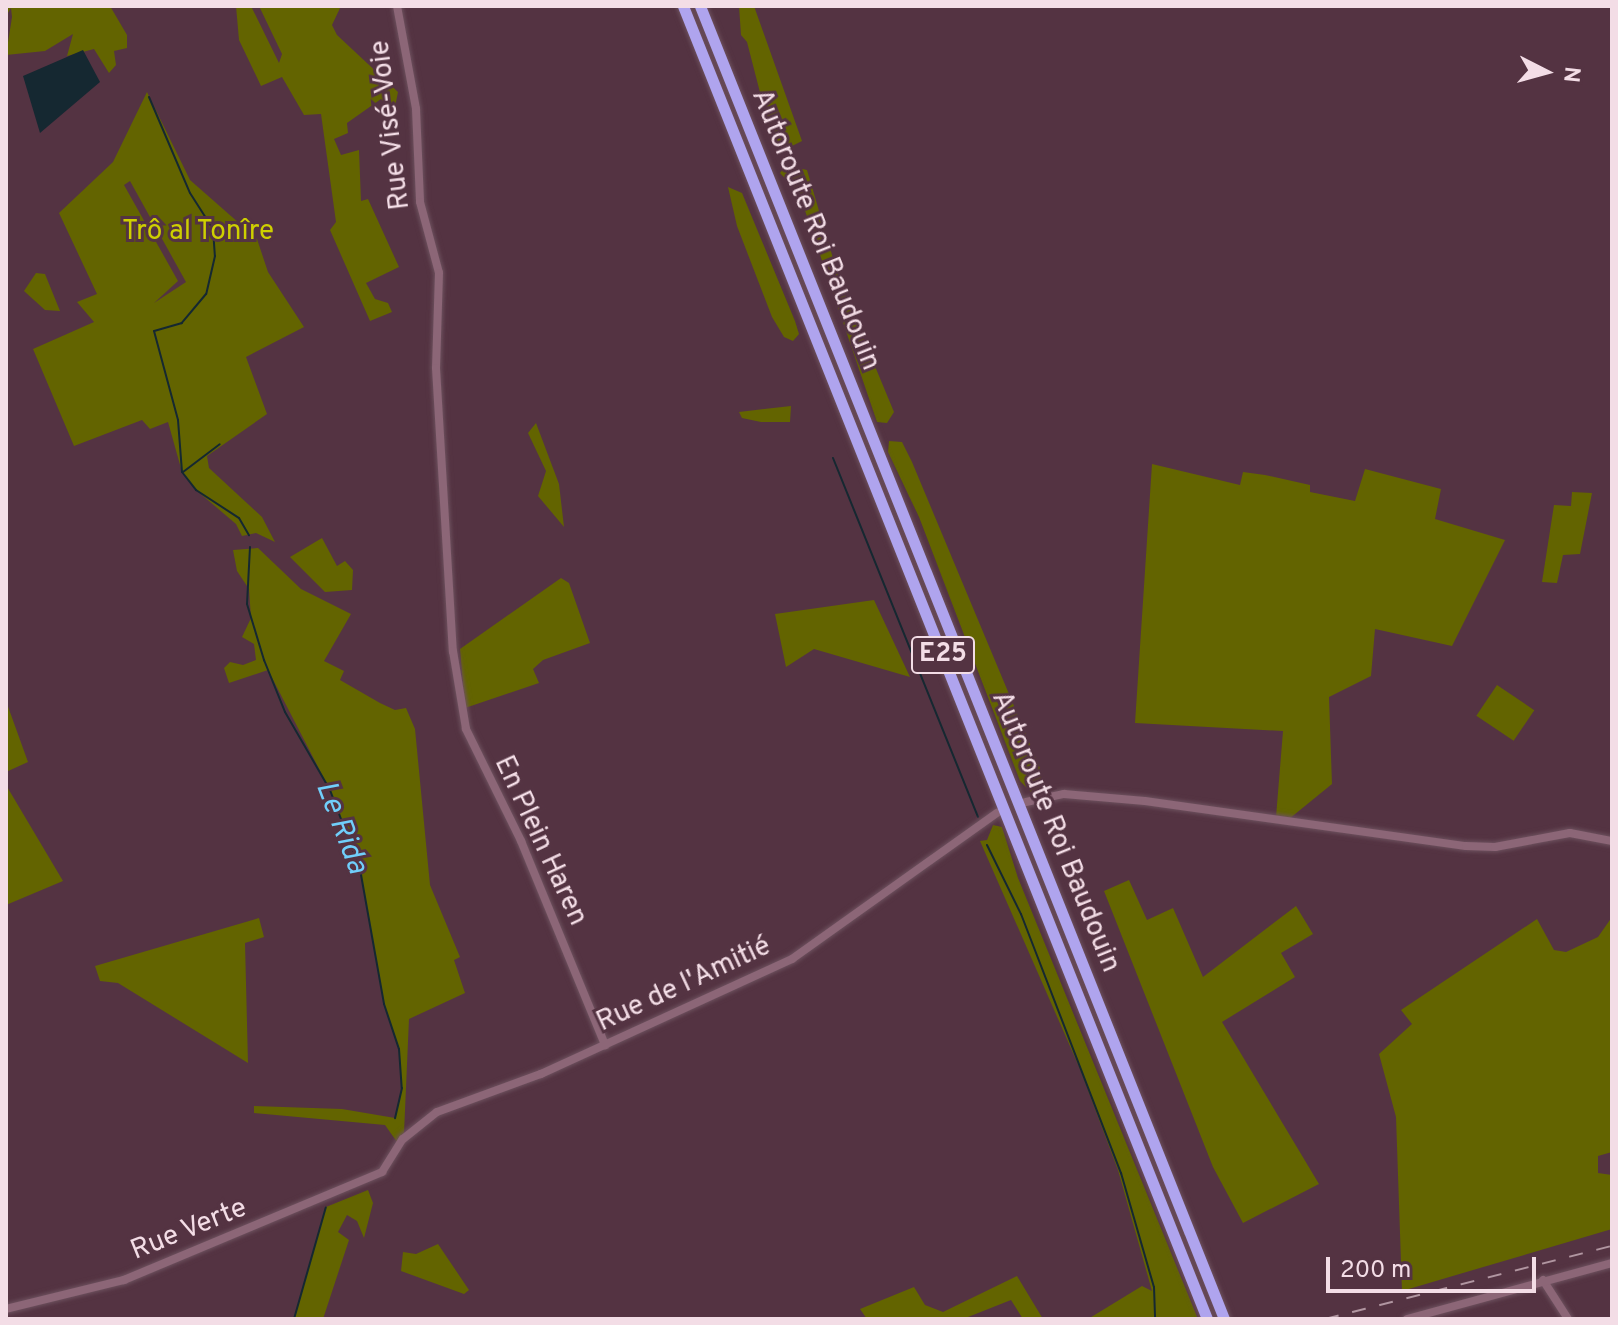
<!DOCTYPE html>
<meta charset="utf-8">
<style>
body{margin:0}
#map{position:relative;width:1618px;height:1325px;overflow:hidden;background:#543342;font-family:Overpass,sans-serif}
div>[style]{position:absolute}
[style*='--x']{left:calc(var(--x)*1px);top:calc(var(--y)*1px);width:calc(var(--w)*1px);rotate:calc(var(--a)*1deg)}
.green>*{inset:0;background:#636400;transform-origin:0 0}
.water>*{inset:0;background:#152831}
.stream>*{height:2px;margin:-1px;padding:0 1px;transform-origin:1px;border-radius:1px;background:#152831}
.roads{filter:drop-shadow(0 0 2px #6d515e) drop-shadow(0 0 2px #6d515e)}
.minor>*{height:8px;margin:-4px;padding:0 4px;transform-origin:4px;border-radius:4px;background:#8c6677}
.highway>*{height:11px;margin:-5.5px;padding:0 5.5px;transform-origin:5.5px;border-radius:5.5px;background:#afa4ee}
.rail>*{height:2px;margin-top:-1px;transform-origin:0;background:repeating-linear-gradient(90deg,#b196a1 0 14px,transparent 0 28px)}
span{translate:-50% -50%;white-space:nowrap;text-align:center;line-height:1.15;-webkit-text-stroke:6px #543342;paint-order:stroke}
.shield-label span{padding:2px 6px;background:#543342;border:2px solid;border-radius:6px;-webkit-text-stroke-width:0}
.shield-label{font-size:26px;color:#f3dde6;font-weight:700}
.street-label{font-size:28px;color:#f3dde6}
.park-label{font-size:28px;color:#ced000}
.water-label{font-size:30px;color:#70cffb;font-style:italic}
.frame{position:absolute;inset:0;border:8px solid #f3dde6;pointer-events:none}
.north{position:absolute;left:1506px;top:32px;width:80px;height:80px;-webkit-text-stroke:6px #543342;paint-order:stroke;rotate:96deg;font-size:22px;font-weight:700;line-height:32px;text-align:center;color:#f3dde6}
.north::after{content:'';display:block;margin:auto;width:28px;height:36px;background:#f3dde6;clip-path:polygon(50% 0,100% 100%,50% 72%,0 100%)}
.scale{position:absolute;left:1326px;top:1257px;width:210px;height:36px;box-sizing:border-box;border:4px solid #f3dde6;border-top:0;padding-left:10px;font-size:24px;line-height:28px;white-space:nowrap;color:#f3dde6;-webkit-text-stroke:6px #543342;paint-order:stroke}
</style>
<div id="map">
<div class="green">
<div style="clip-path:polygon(6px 6px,110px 6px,127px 35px,127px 48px,114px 51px,116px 65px,109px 73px,94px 49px,67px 56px,73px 34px,45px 51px,6px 55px,12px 17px,11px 8px,6px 16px)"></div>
<div style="clip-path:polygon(236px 6px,251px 6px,279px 63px,282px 54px,259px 6px,341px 6px,332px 25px,337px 35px,398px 92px,394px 112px,381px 99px,347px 123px,348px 133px,334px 139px,341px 155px,359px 150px,361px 201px,368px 199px,399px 267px,366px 283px,375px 299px,388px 303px,392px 312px,370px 321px,330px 230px,336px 222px,321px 114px,304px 115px,282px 77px,261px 86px,239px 40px)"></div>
<div style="clip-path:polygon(739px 6px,754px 6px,802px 141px,788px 148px,774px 147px,747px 42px,741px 35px)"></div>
<div style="clip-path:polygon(evenodd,147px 92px,190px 180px,257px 239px,268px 272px,304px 327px,246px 357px,267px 414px,207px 456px,209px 468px,262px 517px,275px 542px,256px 533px,242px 536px,236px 524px,196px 490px,182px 472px,168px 422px,150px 429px,142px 420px,74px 446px,33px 349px,94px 322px,77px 302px,97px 294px,59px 213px,113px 162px,147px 92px,130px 181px,186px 282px,154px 303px,178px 281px,124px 185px,130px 181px)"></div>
<div style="clip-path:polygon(786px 165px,807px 170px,840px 282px,894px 412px,887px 423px,877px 422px,799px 193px,780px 173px)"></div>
<div style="clip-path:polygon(728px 187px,742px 193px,795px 321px,799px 334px,793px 341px,784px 337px,772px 317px,737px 226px)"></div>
<div style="clip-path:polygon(36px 273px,45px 274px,60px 311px,45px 310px,24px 291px)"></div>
<div style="clip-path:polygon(791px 406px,790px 422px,761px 422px,742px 418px,739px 412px)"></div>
<div style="clip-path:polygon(536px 423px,559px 484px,564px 527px,538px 496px,546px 471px,528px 433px)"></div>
<div style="clip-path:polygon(889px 441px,902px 442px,912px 462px,1042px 773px,1039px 789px,1032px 793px,1020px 781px,919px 517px,888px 452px)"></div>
<div style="clip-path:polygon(1152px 464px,1240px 485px,1243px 472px,1265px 475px,1310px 485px,1310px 492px,1355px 501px,1365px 469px,1441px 489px,1435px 519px,1505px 540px,1452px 646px,1375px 629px,1371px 676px,1329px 697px,1332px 784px,1289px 819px,1276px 817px,1283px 731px,1135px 723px)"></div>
<div style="clip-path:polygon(1572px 492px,1592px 493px,1580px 554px,1563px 555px,1557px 583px,1542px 582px,1554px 505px,1571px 506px)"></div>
<div style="clip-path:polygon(322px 538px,337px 566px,345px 561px,353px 570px,352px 590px,325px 592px,290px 557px)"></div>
<div style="clip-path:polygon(258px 548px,301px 589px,351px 614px,324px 661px,344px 671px,340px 680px,380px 703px,395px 710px,406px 708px,415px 729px,430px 885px,460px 957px,454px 960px,465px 993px,409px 1019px,404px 1133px,397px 1142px,385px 1125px,254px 1113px,254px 1106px,342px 1109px,395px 1118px,402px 1088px,399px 1049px,384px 1004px,360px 869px,330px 790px,268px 670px,229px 683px,224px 668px,230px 662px,243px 665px,256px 660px,254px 644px,242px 637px,251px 618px,249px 589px,237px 571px,233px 550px)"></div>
<div style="clip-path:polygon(561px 578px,569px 583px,590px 643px,543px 660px,533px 669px,539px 683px,465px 708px,460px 649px)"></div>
<div style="clip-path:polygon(874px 600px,910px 677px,814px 649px,786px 667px,775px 614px)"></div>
<div style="left:1497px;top:685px;width:45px;height:37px;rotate:34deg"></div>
<div style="clip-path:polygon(6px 701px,28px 762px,6px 772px)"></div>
<div style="clip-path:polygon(6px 785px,63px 881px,6px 905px,7px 820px)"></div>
<div style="clip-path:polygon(993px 825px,1002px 827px,1018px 878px,1198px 1319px,1088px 1319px,1142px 1286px,1152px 1291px,1118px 1170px,1080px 1069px,980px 841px,987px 840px)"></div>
<div style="clip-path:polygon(1129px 880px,1147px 920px,1173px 908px,1203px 977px,1296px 906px,1313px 934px,1281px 953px,1295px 977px,1222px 1022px,1319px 1184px,1243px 1223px,1213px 1167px,1104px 891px)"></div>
<div style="clip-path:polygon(1612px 917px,1612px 1152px,1598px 1156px,1598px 1173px,1612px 1175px,1612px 1229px,1402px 1291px,1396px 1117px,1379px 1054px,1412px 1024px,1401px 1010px,1537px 919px,1554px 950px,1566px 952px,1598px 937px)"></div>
<div style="clip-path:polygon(259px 918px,264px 937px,245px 943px,248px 1063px,118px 983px,100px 981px,95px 966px)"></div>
<div style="clip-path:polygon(368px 1190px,373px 1203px,364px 1238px,357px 1221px,347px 1215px,338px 1232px,349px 1240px,323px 1319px,294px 1319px,326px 1207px)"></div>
<div style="clip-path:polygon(438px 1244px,469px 1290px,464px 1294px,401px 1271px,403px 1252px,416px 1254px)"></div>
<div style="clip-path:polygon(1017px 1276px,1043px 1319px,1023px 1319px,1011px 1300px,963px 1319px,867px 1319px,860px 1309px,914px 1287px,925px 1305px,943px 1312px)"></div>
</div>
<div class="water">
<div style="clip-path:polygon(83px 50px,100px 82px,40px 133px,23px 76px)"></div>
</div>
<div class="stream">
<div style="--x:149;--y:97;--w:104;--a:66.9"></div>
<div style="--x:190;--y:193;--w:43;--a:57.4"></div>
<div style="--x:213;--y:229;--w:27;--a:86"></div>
<div style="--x:215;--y:256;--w:39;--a:103"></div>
<div style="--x:206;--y:294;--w:38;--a:130"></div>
<div style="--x:182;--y:323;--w:29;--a:164"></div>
<div style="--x:154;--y:331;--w:92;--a:74.9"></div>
<div style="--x:178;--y:420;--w:52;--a:85.6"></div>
<div style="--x:182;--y:472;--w:23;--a:52"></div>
<div style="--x:196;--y:490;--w:51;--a:33.1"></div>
<div style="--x:239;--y:518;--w:20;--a:60"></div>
<div style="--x:833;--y:458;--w:387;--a:68"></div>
<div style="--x:183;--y:472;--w:46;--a:-37.1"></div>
<div style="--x:250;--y:547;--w:57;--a:93"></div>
<div style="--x:247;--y:604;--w:59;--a:73.1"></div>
<div style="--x:264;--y:660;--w:56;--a:68"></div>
<div style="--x:285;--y:712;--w:90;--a:60"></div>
<div style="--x:330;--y:790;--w:85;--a:69.2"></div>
<div style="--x:360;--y:869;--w:137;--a:79.9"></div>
<div style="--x:384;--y:1004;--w:47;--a:71.6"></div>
<div style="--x:399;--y:1049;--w:39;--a:86"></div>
<div style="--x:402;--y:1088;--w:31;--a:103"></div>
<div style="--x:987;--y:845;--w:77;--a:63.8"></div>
<div style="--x:1021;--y:914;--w:278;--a:68.9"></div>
<div style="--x:1121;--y:1173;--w:119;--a:73.9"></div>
<div style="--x:1154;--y:1287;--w:32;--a:88"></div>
<div style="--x:294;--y:1319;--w:116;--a:-74.1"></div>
</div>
<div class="roads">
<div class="minor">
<div style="--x:397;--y:6;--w:105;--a:79.5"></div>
<div style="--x:416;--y:109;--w:93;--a:87.5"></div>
<div style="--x:420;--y:202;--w:73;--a:75"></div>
<div style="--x:439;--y:273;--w:95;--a:91.8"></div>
<div style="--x:436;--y:368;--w:284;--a:86.6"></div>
<div style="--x:453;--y:651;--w:79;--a:80.5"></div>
<div style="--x:466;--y:729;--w:125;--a:63.8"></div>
<div style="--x:521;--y:841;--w:221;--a:67.6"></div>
<div style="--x:1026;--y:802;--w:39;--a:-12"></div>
<div style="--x:1064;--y:794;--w:81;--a:4.9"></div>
<div style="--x:1145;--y:801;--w:324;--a:8"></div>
<div style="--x:1466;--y:846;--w:29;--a:2"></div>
<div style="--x:1495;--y:847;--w:76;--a:-10.6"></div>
<div style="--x:1570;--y:833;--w:43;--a:10.8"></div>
<div style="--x:1543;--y:1280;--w:46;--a:57.3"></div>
<div style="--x:6;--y:1309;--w:122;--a:-13.8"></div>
<div style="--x:124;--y:1280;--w:280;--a:-22.7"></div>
<div style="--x:382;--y:1172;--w:39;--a:-58"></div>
<div style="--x:403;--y:1139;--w:43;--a:-38.5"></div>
<div style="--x:437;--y:1112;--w:111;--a:-20.1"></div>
<div style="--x:541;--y:1074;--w:276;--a:-24.6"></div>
<div style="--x:792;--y:959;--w:252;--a:-35.5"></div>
<div style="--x:1407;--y:1319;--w:213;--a:-15.3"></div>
</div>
<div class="highway">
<div style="--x:683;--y:6;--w:1414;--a:68.24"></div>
<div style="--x:700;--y:6;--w:1414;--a:68.24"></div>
</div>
</div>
<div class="rail">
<div style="--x:1325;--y:1319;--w:296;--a:-14.3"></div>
</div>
<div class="shield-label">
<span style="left:943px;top:655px">E25</span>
</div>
<div class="street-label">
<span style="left:391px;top:125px;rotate:-97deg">Rue Visé-Voie</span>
<span style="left:815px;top:230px;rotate:68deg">Autoroute Roi Baudouin</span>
<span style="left:1055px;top:832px;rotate:68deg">Autoroute Roi Baudouin</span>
<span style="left:540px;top:841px;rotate:65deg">En Plein Haren</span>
<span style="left:684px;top:985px;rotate:-25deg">Rue de l'Amitié</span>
<span style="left:189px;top:1230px;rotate:-22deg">Rue Verte</span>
</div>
<div class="park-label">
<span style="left:198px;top:232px">Trô al Tonîre</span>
</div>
<div class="water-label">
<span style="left:340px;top:828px;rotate:69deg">Le Rida</span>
</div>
<div class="frame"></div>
<div class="north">N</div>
<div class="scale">200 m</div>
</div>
